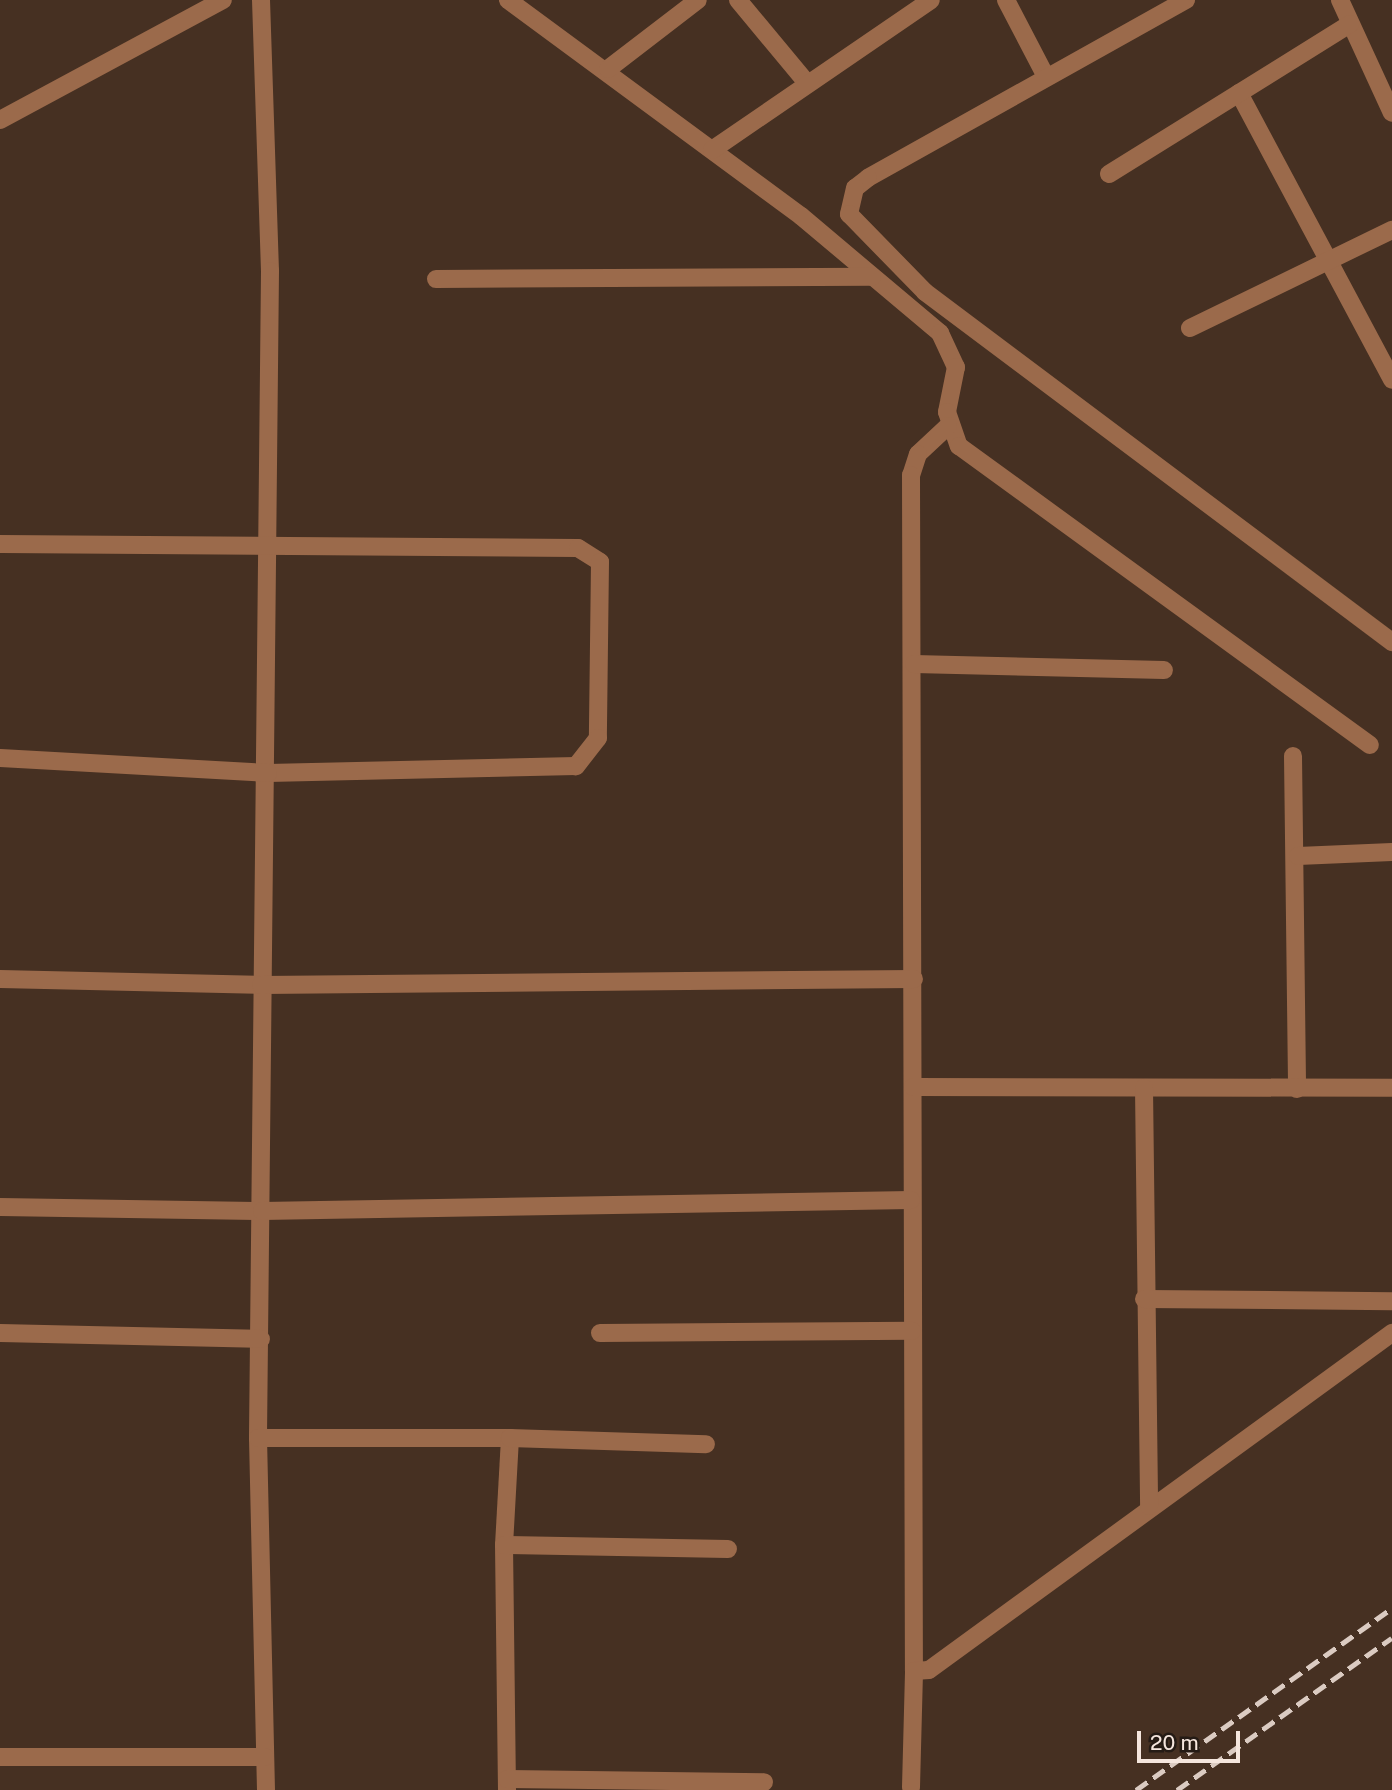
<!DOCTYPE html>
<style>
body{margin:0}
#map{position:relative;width:1392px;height:1790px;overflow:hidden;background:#463022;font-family:"Public Sans",sans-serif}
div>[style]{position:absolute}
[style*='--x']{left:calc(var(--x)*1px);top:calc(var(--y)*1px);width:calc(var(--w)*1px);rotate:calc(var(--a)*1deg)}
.minor>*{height:18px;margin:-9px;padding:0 9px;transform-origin:9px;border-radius:9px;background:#9b6a4b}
.rail>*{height:5px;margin-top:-2.5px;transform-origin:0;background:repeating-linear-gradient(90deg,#dbcbc2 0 14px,transparent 0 21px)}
span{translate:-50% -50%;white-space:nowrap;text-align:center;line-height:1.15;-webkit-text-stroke:5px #251b15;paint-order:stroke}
.scale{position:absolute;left:1137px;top:1731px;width:103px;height:32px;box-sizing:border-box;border:4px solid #f5e6de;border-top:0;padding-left:9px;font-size:21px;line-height:24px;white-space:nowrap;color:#f5e6de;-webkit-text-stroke:5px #251b15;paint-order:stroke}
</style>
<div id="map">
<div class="minor">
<div style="--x:261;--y:0;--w:271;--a:88.1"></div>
<div style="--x:270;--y:271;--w:1167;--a:90.59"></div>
<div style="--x:258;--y:1438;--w:352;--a:88.7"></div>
<div style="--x:508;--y:0;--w:364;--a:36.4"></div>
<div style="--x:801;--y:216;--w:182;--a:40.1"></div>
<div style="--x:940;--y:333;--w:38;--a:65"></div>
<div style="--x:956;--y:367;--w:46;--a:101.3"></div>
<div style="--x:947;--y:412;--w:36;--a:71"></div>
<div style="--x:959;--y:446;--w:508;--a:36.04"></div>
<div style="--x:738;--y:0;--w:107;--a:50.3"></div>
<div style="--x:1006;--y:0;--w:87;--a:62.5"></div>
<div style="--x:1186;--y:0;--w:364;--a:150.8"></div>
<div style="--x:868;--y:178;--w:16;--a:142"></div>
<div style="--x:855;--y:188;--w:27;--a:103"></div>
<div style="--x:849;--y:214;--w:109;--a:45.7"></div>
<div style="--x:925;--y:292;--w:584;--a:36.85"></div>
<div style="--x:1340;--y:0;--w:124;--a:65.3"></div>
<div style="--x:608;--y:69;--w:113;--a:-37.5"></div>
<div style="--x:1239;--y:93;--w:325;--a:61.9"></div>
<div style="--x:0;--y:120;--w:253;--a:-28.3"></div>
<div style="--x:712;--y:150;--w:265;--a:-34.4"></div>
<div style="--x:1109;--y:174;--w:284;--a:-31.9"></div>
<div style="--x:436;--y:279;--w:436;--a:-0.3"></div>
<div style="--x:1190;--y:328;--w:225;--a:-25.9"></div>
<div style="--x:948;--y:426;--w:41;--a:137"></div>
<div style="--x:918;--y:454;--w:22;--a:108"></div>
<div style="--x:911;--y:475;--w:1196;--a:89.86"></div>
<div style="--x:914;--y:1671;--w:15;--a:-4"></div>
<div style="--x:929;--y:1670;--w:573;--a:-36.05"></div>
<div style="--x:0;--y:544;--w:578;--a:0.4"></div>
<div style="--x:578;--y:548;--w:26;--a:32"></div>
<div style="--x:600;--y:562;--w:176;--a:90.7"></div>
<div style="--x:598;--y:738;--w:36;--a:128"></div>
<div style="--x:576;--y:766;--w:308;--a:178.7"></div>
<div style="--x:268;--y:773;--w:268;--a:-176.8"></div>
<div style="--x:914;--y:664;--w:250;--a:1.4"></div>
<div style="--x:1293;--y:756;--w:333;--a:89.3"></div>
<div style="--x:1298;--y:856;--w:94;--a:-2.4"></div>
<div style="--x:0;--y:979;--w:261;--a:1.3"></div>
<div style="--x:261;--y:985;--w:653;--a:-0.53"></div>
<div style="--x:913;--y:1087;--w:479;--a:0.1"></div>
<div style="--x:1144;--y:1088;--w:418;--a:89.3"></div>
<div style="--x:0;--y:1207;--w:262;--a:0.9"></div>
<div style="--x:262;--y:1211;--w:649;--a:-0.97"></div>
<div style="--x:1144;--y:1299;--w:248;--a:0.5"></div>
<div style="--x:0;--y:1333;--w:261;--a:1.3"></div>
<div style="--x:600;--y:1333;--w:312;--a:-0.4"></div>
<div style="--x:258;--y:1438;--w:252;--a:0"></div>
<div style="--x:510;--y:1438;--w:107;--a:93.2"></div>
<div style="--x:504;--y:1545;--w:245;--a:89.3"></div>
<div style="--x:510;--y:1438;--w:196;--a:1.8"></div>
<div style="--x:504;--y:1545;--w:224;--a:1"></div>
<div style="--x:0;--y:1757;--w:265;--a:0"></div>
<div style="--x:507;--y:1779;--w:257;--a:0.7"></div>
<div style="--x:911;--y:1787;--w:116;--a:-88.5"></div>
</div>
<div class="rail">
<div style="--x:1136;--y:1790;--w:314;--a:-35.4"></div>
<div style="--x:1177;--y:1790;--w:263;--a:-35.3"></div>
</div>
<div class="scale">20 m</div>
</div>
